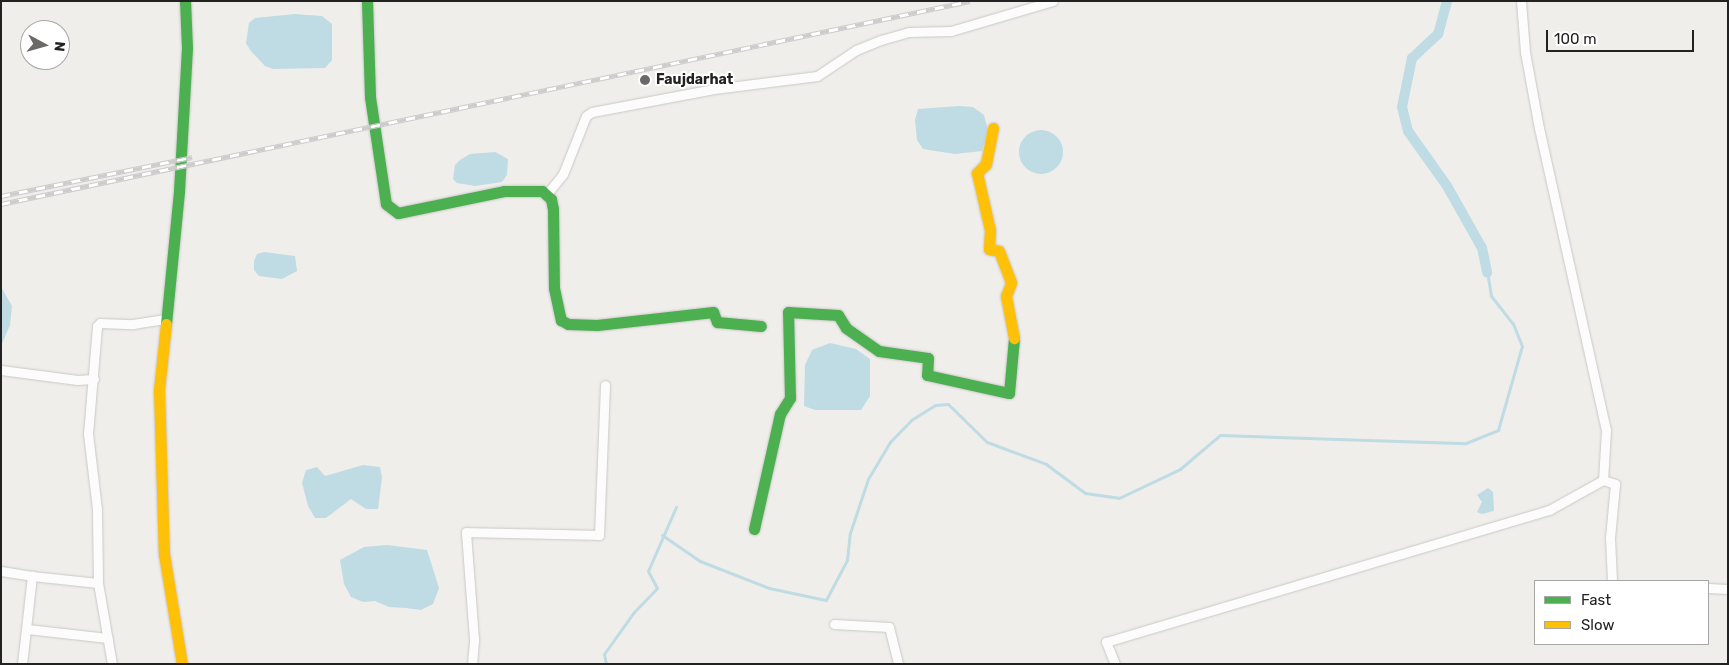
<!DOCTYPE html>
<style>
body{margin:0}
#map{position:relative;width:1729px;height:665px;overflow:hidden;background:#f0eeeb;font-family:Rubik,sans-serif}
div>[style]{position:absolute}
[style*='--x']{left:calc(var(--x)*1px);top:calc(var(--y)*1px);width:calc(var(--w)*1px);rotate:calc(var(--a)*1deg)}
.water>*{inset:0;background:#bfdbe3}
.round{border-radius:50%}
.stream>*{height:3px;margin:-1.5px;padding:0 1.5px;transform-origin:1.5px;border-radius:1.5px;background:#bfdbe3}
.canal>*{height:10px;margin:-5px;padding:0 5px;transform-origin:5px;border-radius:5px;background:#bfdbe3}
.roads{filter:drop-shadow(0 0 1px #c9c8c7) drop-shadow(0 0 1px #c9c8c7)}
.street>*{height:9px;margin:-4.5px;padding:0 4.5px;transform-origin:4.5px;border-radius:4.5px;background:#fdfcfc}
.fast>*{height:11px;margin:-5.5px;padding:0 5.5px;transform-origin:5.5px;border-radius:5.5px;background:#4caf50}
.slow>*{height:11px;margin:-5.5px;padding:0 5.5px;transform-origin:5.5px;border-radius:5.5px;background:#ffc107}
.rail>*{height:5px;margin-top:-2.5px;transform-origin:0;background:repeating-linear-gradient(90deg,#fff 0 9px,#ccc 0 18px);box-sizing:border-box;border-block:1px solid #ccc}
.dots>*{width:14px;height:14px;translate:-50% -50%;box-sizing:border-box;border:2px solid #fff;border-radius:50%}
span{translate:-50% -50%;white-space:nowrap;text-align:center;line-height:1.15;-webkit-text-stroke:4px #fff;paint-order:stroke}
.poi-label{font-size:14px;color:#222;font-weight:700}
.left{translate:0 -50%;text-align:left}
.frame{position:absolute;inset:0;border:2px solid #222;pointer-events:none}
.legend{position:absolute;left:1534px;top:580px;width:175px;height:65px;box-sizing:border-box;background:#fff;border:1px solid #a7a7a7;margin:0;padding:6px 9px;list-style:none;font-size:15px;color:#222}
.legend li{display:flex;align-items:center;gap:10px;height:25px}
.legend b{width:25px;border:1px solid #a7a7a7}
.north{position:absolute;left:20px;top:20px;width:50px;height:50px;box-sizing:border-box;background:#fff;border:1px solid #a7a7a7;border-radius:50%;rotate:96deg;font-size:14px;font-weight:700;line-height:20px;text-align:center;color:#222}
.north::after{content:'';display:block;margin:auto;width:18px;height:22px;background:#6a6968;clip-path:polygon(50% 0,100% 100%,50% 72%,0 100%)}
.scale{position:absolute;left:1546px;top:30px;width:148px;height:22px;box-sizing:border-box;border:2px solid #222;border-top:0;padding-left:6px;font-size:15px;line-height:18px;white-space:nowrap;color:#222;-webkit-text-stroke:4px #fff;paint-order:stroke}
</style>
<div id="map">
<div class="water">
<div style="clip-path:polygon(295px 14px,322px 16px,332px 24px,332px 60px,325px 68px,273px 69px,265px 66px,250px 50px,246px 43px,249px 23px,255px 18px)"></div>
<div style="clip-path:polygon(959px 106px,973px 107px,984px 115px,988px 131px,982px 151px,955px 154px,923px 149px,917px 140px,915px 120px,918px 109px)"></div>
<div class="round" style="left:1019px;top:130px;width:44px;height:44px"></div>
<div style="clip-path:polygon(495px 152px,508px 159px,507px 175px,502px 182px,475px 186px,457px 183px,453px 179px,455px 165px,460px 160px,470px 154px)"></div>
<div style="clip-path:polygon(264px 252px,295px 256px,297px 271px,282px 279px,259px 276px,254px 270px,254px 261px,257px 254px)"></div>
<div style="clip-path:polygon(1px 287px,12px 306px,10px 325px,1px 346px)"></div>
<div style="clip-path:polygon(830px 343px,856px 349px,870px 359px,870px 396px,861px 410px,815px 410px,804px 406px,805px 365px,812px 350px)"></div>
<div style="clip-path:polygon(363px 465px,380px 467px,382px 477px,378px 509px,366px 509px,351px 499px,326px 518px,315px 518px,308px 506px,302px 483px,306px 470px,317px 467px,325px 476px)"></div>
<div style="clip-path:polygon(1488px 488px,1493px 492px,1494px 511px,1482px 514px,1477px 512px,1482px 502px,1477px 495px)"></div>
<div style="clip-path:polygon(387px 545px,427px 550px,439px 588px,433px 604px,421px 610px,406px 608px,389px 607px,375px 601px,363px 602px,351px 597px,344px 584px,340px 560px,364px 547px)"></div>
</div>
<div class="stream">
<div style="--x:662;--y:535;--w:46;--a:34.4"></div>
<div style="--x:700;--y:561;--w:74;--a:21.4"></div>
<div style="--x:769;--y:588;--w:58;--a:11.9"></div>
<div style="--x:826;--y:600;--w:45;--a:-62.3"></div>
<div style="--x:847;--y:560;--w:27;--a:-84"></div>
<div style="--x:850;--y:533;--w:57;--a:-71.6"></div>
<div style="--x:868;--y:479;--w:43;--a:-59.3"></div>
<div style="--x:890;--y:442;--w:30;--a:-46"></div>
<div style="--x:911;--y:420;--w:28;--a:-32"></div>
<div style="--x:935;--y:405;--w:13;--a:-4"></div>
<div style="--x:948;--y:404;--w:54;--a:44.3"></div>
<div style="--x:987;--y:442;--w:63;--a:20.4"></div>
<div style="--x:1046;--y:464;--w:49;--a:36.6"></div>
<div style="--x:1085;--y:493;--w:34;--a:8"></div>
<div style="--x:1119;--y:498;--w:68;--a:-25.4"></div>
<div style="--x:1180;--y:469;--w:52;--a:-40.4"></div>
<div style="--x:1220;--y:435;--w:246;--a:1.9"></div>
<div style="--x:1466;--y:443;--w:35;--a:-22"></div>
<div style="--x:1498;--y:430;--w:87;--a:-74.1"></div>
<div style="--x:1522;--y:346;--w:24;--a:-112"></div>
<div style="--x:1513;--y:324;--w:36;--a:-128"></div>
<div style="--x:1491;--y:296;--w:24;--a:-99"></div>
<div style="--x:606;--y:664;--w:10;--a:-101"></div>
<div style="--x:604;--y:654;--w:52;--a:-54.5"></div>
<div style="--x:634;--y:612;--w:33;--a:-46"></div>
<div style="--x:657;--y:588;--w:19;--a:-118"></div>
<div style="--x:648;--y:571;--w:70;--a:-66.4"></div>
</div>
<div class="canal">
<div style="--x:1447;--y:1;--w:34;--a:105"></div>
<div style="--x:1438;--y:34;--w:35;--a:137"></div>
<div style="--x:1412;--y:58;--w:50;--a:101.5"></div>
<div style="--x:1402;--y:107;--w:25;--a:76"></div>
<div style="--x:1408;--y:131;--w:67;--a:54.7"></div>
<div style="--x:1447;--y:186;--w:71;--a:60.6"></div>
<div style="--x:1482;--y:248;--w:25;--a:78"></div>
</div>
<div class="roads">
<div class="street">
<div style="--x:1521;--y:1;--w:51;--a:85.5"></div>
<div style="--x:1525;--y:52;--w:77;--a:79.6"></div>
<div style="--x:1539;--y:128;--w:309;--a:77.5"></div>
<div style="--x:1606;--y:430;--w:50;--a:93.4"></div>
<div style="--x:1603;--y:480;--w:13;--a:18"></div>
<div style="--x:1615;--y:484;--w:54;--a:95.3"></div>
<div style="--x:1610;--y:538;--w:43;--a:87.3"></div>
<div style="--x:546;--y:195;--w:27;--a:-51"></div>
<div style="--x:563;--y:174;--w:62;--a:-68.4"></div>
<div style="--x:586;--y:116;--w:7;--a:-34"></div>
<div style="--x:592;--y:112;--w:124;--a:-10.7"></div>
<div style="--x:714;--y:89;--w:104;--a:-7.2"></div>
<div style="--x:817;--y:76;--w:47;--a:-33.7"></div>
<div style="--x:856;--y:50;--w:27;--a:-22"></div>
<div style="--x:881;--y:40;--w:29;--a:-16"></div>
<div style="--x:909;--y:32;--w:42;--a:-1.4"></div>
<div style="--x:951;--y:31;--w:106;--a:-16.4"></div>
<div style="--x:1;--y:370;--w:77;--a:7.5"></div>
<div style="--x:77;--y:380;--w:17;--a:-3"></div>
<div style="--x:1;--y:571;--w:31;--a:9"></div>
<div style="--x:1708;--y:588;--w:20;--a:3"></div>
<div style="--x:834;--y:624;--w:55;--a:3.1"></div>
<div style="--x:889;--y:627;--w:38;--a:76"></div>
<div style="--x:27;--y:629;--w:81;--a:6.4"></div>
<div style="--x:22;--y:664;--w:89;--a:-83.5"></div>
<div style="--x:32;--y:576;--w:66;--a:6.1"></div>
<div style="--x:112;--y:664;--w:82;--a:-99.8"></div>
<div style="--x:98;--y:583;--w:74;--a:-90.8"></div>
<div style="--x:97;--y:509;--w:76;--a:-96.8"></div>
<div style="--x:88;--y:434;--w:108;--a:-85.2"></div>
<div style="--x:97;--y:326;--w:4;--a:-45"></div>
<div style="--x:100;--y:323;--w:33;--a:2"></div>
<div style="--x:133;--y:324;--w:33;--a:-9"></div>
<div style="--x:472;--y:664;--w:25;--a:-85"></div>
<div style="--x:474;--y:639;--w:107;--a:-94.3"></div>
<div style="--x:466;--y:532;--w:133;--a:1.3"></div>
<div style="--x:599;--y:535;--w:150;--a:-87.7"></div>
<div style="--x:1115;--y:664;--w:24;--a:-112"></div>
<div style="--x:1106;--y:642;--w:464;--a:-16.6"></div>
<div style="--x:1551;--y:509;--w:60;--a:-29.1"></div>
</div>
<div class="fast">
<div style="--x:367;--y:1;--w:96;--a:88.2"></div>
<div style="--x:370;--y:97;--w:108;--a:81.5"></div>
<div style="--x:386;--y:204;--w:15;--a:37"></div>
<div style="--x:398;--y:213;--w:108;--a:-11.7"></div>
<div style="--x:504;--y:191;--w:38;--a:0"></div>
<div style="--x:542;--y:191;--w:12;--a:42"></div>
<div style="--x:551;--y:199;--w:10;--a:79"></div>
<div style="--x:553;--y:209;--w:79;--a:89.3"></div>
<div style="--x:554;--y:288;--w:33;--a:78"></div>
<div style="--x:561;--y:320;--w:8;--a:30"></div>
<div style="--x:568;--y:324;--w:29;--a:2"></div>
<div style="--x:597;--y:325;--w:117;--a:-6.4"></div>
<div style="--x:713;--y:312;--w:11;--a:68"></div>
<div style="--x:717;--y:322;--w:44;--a:5.2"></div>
<div style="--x:166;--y:324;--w:134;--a:-84.4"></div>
<div style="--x:179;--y:191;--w:143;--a:-86.8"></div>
<div style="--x:187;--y:48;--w:47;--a:-92.4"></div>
<div style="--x:754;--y:529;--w:118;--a:-77.3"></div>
<div style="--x:780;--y:414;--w:19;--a:-58"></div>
<div style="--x:790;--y:398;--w:86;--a:-91.3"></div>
<div style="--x:788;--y:312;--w:50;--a:3.4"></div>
<div style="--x:838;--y:315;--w:15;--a:58"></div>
<div style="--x:846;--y:328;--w:40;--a:34.9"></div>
<div style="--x:879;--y:351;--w:49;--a:8.1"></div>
<div style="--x:928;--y:358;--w:17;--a:93"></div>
<div style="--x:927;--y:375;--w:84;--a:12.4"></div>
<div style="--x:1009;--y:393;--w:55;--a:-84.8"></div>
</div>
<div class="slow">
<div style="--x:993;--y:128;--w:37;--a:101"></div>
<div style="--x:986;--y:164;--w:13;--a:135"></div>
<div style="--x:977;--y:173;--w:58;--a:77.2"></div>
<div style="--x:990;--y:230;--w:19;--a:93"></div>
<div style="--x:989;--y:249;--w:10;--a:11"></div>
<div style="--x:999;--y:251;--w:34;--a:69"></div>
<div style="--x:1011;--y:283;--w:14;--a:111"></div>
<div style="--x:1006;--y:296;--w:43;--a:79.2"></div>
<div style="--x:166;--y:324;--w:66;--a:96.1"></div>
<div style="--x:159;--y:390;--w:164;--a:88.3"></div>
<div style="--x:164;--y:554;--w:111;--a:80.7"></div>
</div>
</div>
<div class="rail">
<div style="--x:1;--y:196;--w:195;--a:-11.5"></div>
<div style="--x:1;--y:204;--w:990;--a:-11.83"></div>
</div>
<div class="dots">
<div style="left:645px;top:80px;background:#6a6968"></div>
</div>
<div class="poi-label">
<span class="left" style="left:656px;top:80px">Faujdarhat</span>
</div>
<div class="frame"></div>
<ul class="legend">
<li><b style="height:6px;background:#4caf50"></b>Fast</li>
<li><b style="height:6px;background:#ffc107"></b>Slow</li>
</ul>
<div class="north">N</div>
<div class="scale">100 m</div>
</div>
